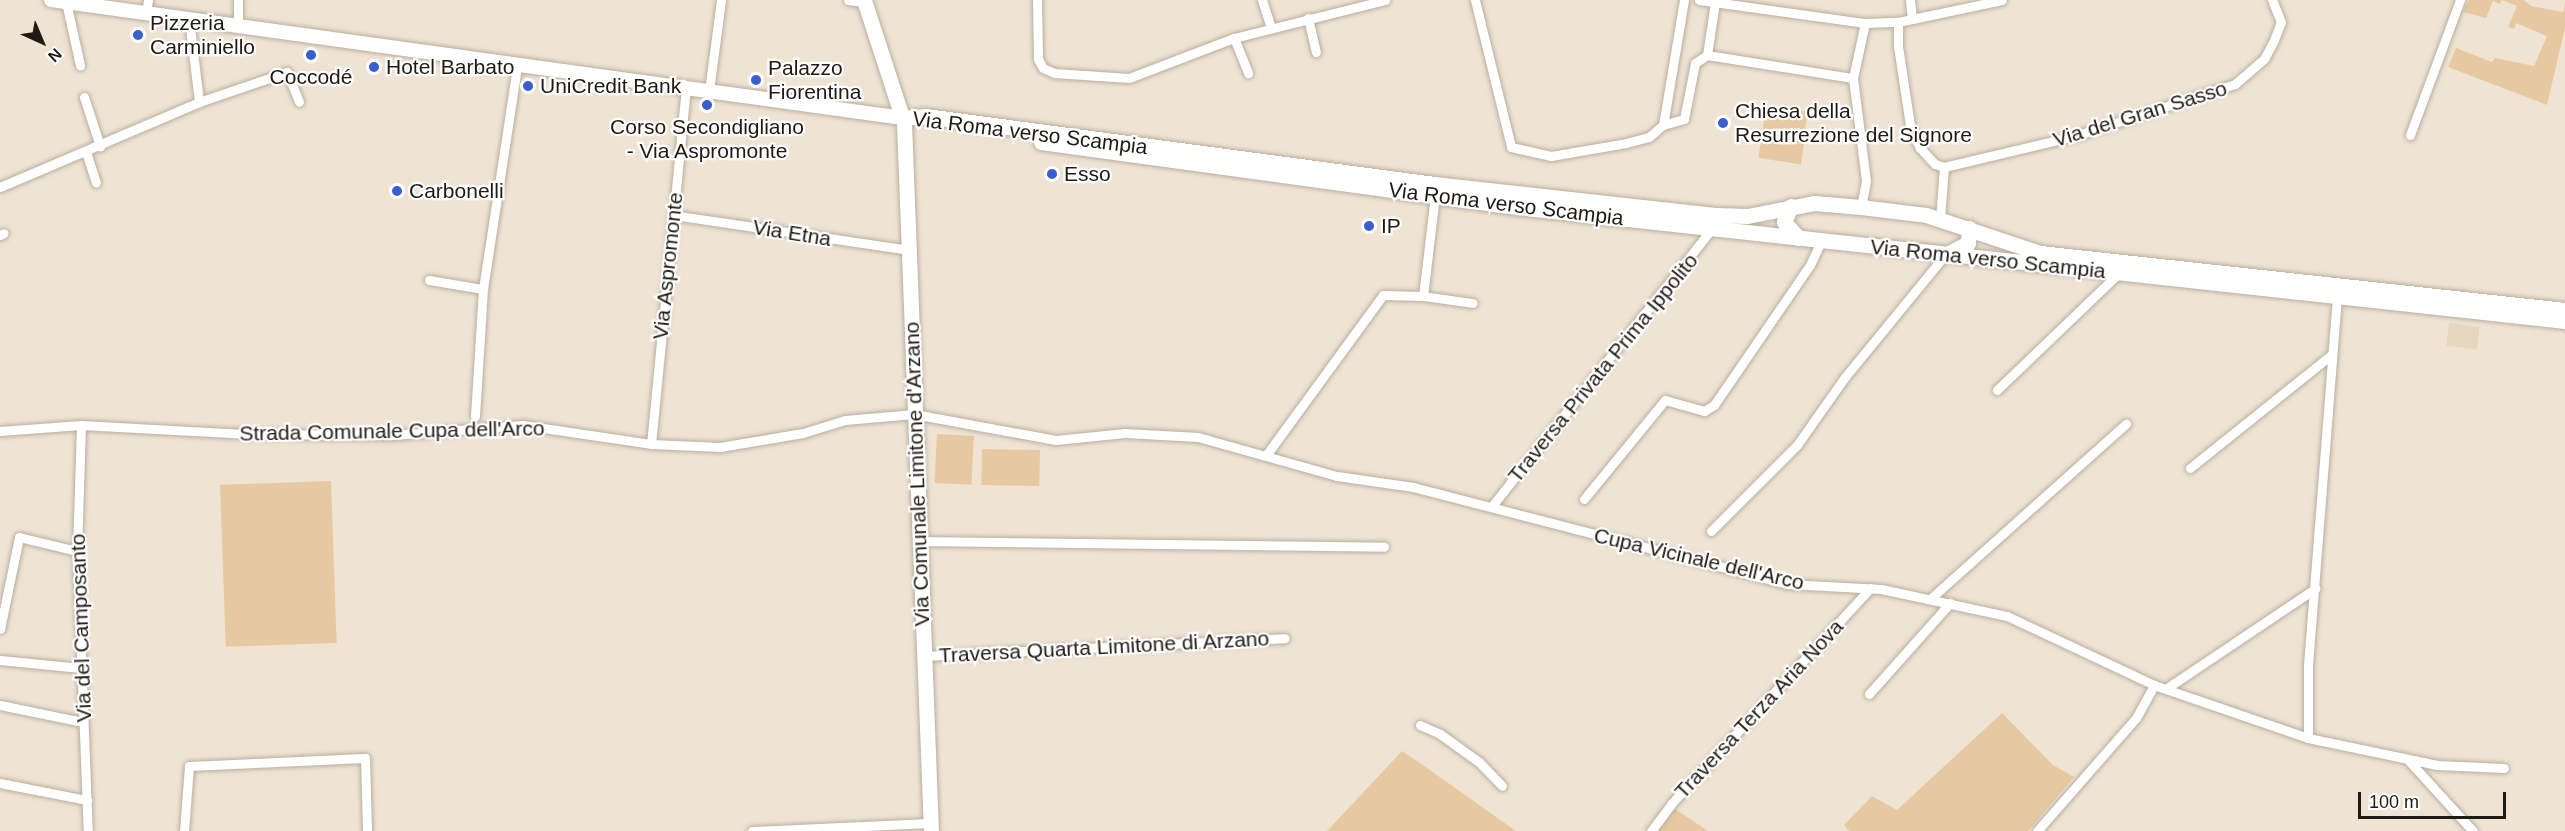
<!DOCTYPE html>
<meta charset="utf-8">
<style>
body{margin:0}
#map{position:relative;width:2565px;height:831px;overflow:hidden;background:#efe4d4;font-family:Helvetica,sans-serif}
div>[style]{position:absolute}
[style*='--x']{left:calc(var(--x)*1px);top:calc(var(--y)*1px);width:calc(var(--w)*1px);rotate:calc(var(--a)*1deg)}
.built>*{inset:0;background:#e7d6c0;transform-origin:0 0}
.green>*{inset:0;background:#e7c9a1;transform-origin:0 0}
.roads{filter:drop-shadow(0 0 2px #b9ae9f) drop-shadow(0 0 2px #b9ae9f)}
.street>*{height:9px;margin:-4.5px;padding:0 4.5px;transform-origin:4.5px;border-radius:4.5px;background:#fff}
.secondary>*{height:14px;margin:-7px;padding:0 7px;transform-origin:7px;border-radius:7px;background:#fff}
.primary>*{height:15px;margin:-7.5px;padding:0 7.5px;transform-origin:7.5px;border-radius:7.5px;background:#fff}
.dots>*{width:16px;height:16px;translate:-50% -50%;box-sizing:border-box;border:3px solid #fff;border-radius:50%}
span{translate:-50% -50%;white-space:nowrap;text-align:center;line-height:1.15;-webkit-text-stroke:4.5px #fff;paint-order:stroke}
.poi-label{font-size:21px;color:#1e1a14}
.left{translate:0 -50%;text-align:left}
.street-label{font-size:21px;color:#1e1a14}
.north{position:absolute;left:12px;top:12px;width:60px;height:60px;-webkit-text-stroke:4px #fff;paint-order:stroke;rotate:136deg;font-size:16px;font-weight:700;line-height:24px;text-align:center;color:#1e1a14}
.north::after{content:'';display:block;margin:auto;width:21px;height:27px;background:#1e1a14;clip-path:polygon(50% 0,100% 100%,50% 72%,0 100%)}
.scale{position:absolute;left:2358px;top:792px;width:148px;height:27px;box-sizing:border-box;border:3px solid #1e1a14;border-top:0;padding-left:8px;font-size:18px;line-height:21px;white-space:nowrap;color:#1e1a14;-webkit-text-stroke:4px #fff;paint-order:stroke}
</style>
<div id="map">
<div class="built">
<div style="left:2449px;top:323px;width:31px;height:23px;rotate:7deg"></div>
</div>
<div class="green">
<div style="clip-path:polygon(2469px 0,2501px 0,2500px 4px,2493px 1px,2486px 18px,2463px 12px)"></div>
<div style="clip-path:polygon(2502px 0,2524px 0,2531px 6px,2563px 12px,2565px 4px,2565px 28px,2547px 105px,2448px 67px,2456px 48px,2492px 62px,2495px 58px,2534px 66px,2547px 36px,2516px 23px,2514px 29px,2508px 27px,2517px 6px)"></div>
<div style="left:1766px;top:106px;width:42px;height:28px;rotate:8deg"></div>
<div style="left:1762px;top:135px;width:43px;height:23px;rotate:9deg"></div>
<div style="left:937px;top:434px;width:37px;height:49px;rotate:3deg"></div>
<div style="left:982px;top:449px;width:58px;height:36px;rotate:1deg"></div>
<div style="left:331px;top:481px;width:162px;height:111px;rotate:88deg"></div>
<div style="clip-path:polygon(2002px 713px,2053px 765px,2074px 777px,2028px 831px,1849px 831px,1844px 825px,1872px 796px,1897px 810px)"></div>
<div style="clip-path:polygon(1402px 751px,1420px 763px,1516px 831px,1327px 831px)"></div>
<div style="clip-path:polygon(1675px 809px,1708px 831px,1659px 831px)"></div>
</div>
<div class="roads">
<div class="street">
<div style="--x:238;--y:0;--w:26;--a:90"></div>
<div style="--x:848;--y:0;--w:16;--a:7"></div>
<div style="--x:1037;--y:0;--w:59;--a:89"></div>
<div style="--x:1038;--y:59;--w:10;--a:61"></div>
<div style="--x:1043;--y:68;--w:12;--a:24"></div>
<div style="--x:1054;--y:73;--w:75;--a:3.8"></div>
<div style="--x:1129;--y:78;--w:112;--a:-20.9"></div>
<div style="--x:1234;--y:38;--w:156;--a:-14.1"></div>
<div style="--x:1262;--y:0;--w:29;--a:72"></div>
<div style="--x:1475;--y:0;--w:151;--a:76.2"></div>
<div style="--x:1511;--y:147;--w:41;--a:12.7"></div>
<div style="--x:1551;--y:156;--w:76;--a:-9.8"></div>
<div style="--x:1626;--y:143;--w:24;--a:-15"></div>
<div style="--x:1649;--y:137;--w:18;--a:-41"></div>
<div style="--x:1684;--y:0;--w:127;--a:99.5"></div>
<div style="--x:1663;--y:125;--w:22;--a:-16"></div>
<div style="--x:1684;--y:119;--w:57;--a:-78.9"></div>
<div style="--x:1695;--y:63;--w:14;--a:-34"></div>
<div style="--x:1707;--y:55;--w:54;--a:-81.4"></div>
<div style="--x:1699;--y:0;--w:168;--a:7.9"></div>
<div style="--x:1865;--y:23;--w:33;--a:-2"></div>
<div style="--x:1898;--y:22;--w:106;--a:-11.9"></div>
<div style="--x:1910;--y:0;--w:19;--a:84"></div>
<div style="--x:66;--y:2;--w:65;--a:77.5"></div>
<div style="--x:146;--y:13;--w:13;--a:-81"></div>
<div style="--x:1308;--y:18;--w:35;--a:77"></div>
<div style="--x:189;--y:19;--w:84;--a:83.1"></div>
<div style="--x:1898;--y:22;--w:24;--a:90"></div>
<div style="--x:1898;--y:46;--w:80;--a:81.4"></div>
<div style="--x:1910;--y:125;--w:25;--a:67"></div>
<div style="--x:1920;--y:148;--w:22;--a:47"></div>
<div style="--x:1935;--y:164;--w:9;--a:18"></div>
<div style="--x:1944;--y:167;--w:138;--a:-13.4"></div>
<div style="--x:2078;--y:135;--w:165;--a:-18"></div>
<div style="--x:2235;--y:84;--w:38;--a:-41"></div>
<div style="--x:2264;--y:59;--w:21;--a:-62"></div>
<div style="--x:2274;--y:40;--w:19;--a:-69"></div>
<div style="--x:2281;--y:22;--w:24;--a:-112"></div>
<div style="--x:1234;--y:38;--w:38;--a:68"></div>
<div style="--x:1707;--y:55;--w:148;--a:9"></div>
<div style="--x:709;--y:91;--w:92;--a:-82.5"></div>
<div style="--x:84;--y:97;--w:52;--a:71.9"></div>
<div style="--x:2410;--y:135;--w:144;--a:-69.7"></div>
<div style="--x:86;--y:152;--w:32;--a:72"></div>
<div style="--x:0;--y:187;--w:216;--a:-23.1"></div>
<div style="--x:199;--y:102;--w:93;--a:-18.8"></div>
<div style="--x:287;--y:72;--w:32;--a:68"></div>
<div style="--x:1861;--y:207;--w:26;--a:-79"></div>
<div style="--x:1866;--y:181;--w:104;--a:-97.2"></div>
<div style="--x:1853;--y:78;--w:56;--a:-77.7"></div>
<div style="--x:673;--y:215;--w:240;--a:8.4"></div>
<div style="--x:1940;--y:219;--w:52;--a:-85.6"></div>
<div style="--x:0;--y:235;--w:4;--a:-27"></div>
<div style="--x:429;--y:280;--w:55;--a:9.5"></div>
<div style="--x:1423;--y:296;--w:50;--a:8"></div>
<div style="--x:1997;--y:390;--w:168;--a:-43.8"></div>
<div style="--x:475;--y:416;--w:127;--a:-86.4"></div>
<div style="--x:483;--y:289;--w:226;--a:-81.3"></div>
<div style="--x:81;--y:425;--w:126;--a:91.8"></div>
<div style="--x:77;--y:551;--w:280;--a:87.8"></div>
<div style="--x:0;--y:431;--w:81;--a:-4.2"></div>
<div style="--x:81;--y:425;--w:164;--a:3.1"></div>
<div style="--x:245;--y:434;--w:148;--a:0.4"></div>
<div style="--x:393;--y:435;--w:130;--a:-4.4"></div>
<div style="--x:523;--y:425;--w:129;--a:8.4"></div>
<div style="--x:651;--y:444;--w:69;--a:2.5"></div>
<div style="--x:720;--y:447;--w:84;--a:-9.6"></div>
<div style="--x:803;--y:433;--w:44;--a:-17.2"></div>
<div style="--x:845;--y:420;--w:69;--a:-5"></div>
<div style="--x:914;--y:414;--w:144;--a:10.4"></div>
<div style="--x:1056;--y:440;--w:69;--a:-5.8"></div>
<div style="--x:1125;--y:433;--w:73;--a:3.1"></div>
<div style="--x:1198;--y:437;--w:144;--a:15.7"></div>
<div style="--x:1337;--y:476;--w:77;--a:8.2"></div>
<div style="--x:1413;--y:487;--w:387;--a:14.5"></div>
<div style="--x:1788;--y:584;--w:93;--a:3.1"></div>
<div style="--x:1881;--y:589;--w:129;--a:12.1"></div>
<div style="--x:2007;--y:616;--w:162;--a:25.1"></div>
<div style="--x:2154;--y:685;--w:163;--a:19"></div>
<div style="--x:2308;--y:738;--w:132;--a:11.8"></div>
<div style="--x:2437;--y:765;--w:67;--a:2.6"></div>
<div style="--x:651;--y:444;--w:358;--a:-84.4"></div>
<div style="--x:1267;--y:454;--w:197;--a:-53.9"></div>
<div style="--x:1383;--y:295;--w:40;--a:1.4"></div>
<div style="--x:1423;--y:296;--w:101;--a:-83.2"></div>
<div style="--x:2190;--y:468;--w:181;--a:-38.7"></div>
<div style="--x:1584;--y:499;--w:128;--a:-50.7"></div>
<div style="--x:1665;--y:400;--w:41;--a:15.8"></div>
<div style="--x:1704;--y:411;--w:12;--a:-31"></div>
<div style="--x:1714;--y:405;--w:170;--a:-55.6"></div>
<div style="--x:1810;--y:265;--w:26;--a:-65"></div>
<div style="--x:1492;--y:506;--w:355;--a:-51.6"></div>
<div style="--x:1711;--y:531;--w:122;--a:-45"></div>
<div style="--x:1797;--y:445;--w:83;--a:-54.8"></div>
<div style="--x:1845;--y:377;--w:158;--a:-50.7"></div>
<div style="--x:919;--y:541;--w:465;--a:0.7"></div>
<div style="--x:1930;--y:599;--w:263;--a:-41.8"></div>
<div style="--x:0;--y:629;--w:94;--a:-78.3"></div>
<div style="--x:19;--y:537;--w:60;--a:13.6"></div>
<div style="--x:923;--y:656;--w:362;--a:-2.8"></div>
<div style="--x:0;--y:660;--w:81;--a:5.6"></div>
<div style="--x:2167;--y:688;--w:179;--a:-33.9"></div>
<div style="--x:1869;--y:694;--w:122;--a:-48.3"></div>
<div style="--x:0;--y:705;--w:85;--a:11.6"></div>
<div style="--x:1420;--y:725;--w:22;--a:24"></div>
<div style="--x:1440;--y:734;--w:48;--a:35.7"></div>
<div style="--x:1479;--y:762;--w:33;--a:46"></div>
<div style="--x:2308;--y:738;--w:73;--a:-90"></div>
<div style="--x:2308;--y:665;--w:369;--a:-85.5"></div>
<div style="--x:2409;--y:761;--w:95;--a:47.6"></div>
<div style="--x:0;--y:783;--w:89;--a:11.1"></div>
<div style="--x:184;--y:831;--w:65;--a:-85.6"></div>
<div style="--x:189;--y:766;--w:176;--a:-2.6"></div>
<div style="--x:365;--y:758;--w:73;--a:88.4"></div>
<div style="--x:752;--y:831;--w:179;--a:-2.6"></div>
<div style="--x:1651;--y:831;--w:34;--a:-53"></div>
<div style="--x:1671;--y:804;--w:294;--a:-47.3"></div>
<div style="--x:2037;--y:831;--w:150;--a:-48.8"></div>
<div style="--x:2136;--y:718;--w:38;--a:-61"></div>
</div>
<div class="secondary">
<div style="--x:51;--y:0;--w:860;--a:7.89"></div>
</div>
<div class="primary">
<div style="--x:864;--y:0;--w:129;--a:72"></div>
<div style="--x:904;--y:123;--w:709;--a:87.82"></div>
<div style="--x:903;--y:118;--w:23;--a:-5"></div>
<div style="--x:926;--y:116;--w:513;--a:7.62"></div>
<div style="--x:1434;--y:184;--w:285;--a:6.3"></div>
<div style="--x:1717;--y:215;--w:30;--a:2"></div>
<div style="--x:1747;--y:216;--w:68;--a:-11"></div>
<div style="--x:1814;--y:203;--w:47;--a:4.9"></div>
<div style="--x:1861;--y:207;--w:65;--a:7"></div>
<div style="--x:1926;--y:215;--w:120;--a:18.4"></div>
<div style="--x:2040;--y:253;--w:528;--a:6.2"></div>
<div style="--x:1041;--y:142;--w:480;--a:7.8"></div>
<div style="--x:1517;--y:207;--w:1054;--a:6.21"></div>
<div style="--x:1791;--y:206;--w:17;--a:114"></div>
<div style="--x:1784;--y:222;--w:22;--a:47"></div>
<div style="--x:1945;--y:255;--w:26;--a:-28"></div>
<div style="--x:1968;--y:243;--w:15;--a:-86"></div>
</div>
</div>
<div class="dots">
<div style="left:138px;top:35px;background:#395ecf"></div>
<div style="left:311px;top:55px;background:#395ecf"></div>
<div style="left:374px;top:67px;background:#395ecf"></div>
<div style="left:756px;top:80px;background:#395ecf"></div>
<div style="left:528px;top:86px;background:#395ecf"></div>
<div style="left:707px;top:105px;background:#395ecf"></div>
<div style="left:1723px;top:123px;background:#395ecf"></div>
<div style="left:1052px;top:174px;background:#395ecf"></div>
<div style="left:397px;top:191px;background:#395ecf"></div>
<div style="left:1369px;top:226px;background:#395ecf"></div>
</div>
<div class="poi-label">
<span class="left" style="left:150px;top:35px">Pizzeria<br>Carminiello</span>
<span class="left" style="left:386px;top:67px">Hotel Barbato</span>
<span class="left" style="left:768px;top:80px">Palazzo<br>Fiorentina</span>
<span style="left:311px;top:77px">Coccodé</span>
<span class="left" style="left:540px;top:86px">UniCredit Bank</span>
<span class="left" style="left:1735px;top:123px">Chiesa della<br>Resurrezione del Signore</span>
<span style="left:707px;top:139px">Corso Secondigliano<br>- Via Aspromonte</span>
<span class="left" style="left:1064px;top:174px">Esso</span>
<span class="left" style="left:409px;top:191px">Carbonelli</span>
<span class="left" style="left:1381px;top:226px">IP</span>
</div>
<div class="street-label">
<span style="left:2140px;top:114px;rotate:-17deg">Via del Gran Sasso</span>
<span style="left:1030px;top:133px;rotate:7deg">Via Roma verso Scampia</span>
<span style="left:1506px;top:204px;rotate:7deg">Via Roma verso Scampia</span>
<span style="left:792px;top:233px;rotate:9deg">Via Etna</span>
<span style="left:1988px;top:259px;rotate:6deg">Via Roma verso Scampia</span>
<span style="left:668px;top:266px;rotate:-84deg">Via Aspromonte</span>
<span style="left:1603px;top:368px;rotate:-51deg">Traversa Privata Prima Ippolito</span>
<span style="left:392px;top:431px;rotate:-1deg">Strada Comunale Cupa dell'Arco</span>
<span style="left:917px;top:474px;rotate:-92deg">Via Comunale Limitone d'Arzano</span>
<span style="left:1699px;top:559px;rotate:13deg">Cupa Vicinale dell'Arco</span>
<span style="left:81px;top:628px;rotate:-92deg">Via del Camposanto</span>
<span style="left:1104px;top:647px;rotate:-3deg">Traversa Quarta Limitone di Arzano</span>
<span style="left:1759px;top:709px;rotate:-47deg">Traversa Terza Aria Nova</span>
</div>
<div class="north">N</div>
<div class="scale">100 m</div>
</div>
